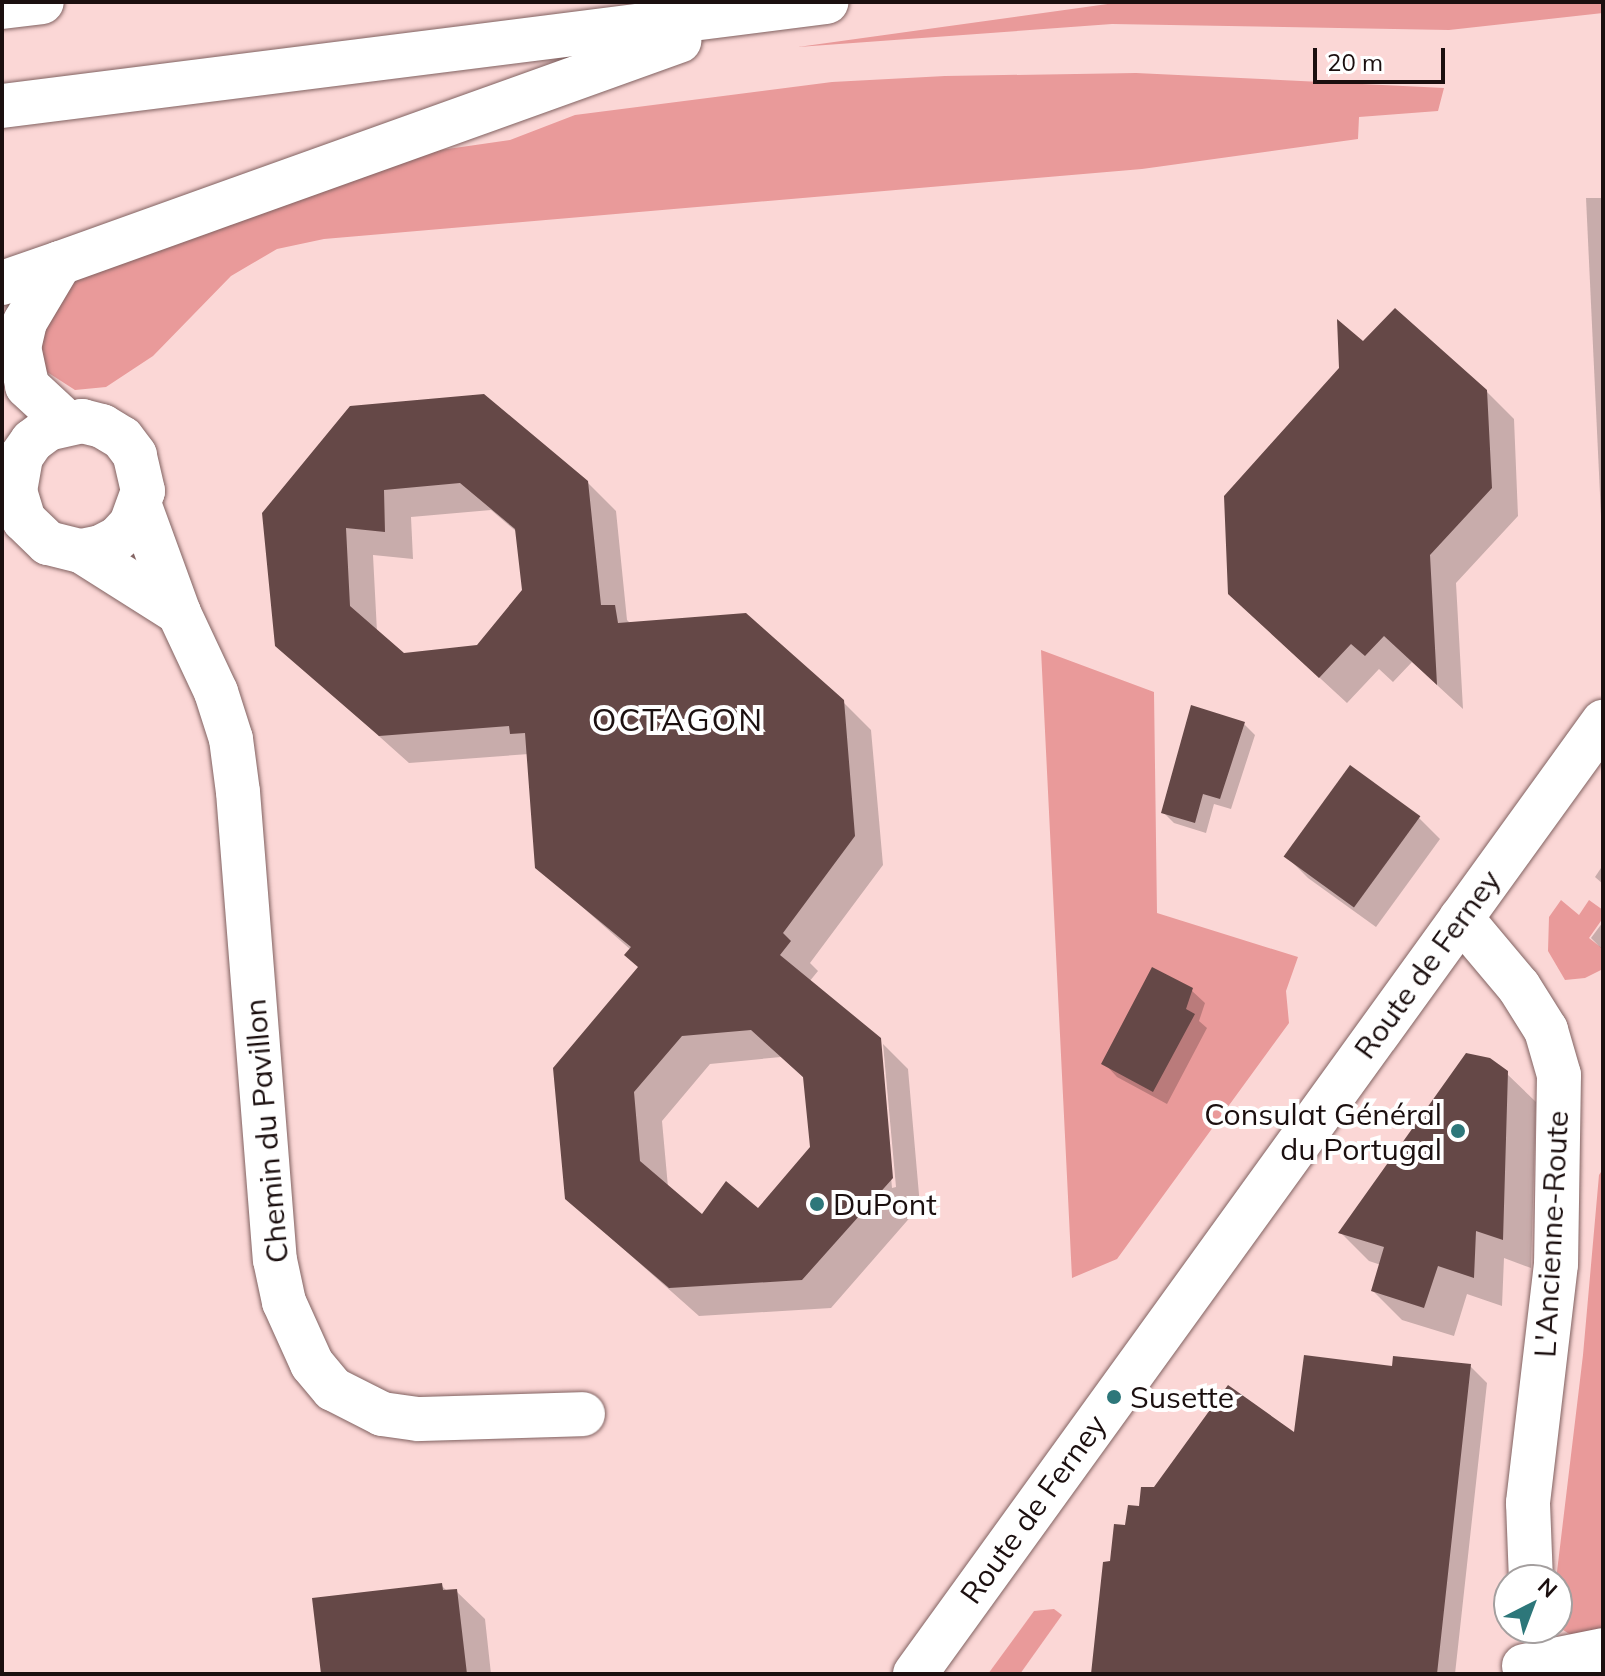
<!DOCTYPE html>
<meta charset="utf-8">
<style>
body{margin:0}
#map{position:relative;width:1605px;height:1676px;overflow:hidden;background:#fbd7d6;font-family:Mulish,sans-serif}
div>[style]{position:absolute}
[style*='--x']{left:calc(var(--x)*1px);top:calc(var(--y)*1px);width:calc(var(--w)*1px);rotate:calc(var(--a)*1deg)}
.green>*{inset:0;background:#e99a9a}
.shadow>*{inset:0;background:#0003}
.building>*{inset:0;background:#654847;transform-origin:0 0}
.roads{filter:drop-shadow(0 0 2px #816261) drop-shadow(0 0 2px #816261)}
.minor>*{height:44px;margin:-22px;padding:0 22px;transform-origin:22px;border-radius:22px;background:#fff}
.tertiary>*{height:44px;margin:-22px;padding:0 22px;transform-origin:22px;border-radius:22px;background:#fff}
.primary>*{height:44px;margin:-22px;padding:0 22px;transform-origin:22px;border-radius:22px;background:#fff}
.motorway>*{height:44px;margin:-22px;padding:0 22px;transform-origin:22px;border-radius:22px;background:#fff}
.dots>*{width:22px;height:22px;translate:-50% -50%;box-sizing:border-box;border:4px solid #fff;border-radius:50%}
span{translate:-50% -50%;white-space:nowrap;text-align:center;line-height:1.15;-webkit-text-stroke:8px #fff;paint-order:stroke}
.street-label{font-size:30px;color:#1b0f0f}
.poi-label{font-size:30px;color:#1b0f0f}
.right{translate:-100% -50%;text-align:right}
.left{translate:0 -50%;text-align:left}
.neighbourhood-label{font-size:32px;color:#1b0f0f;letter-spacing:2px}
.frame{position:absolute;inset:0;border:4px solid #1b0f0f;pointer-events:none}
.north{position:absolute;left:1493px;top:1564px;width:80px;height:80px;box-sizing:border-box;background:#fff;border:2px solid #a49f9f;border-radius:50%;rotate:42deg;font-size:22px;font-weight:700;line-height:32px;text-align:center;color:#1b0f0f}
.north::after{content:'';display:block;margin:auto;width:28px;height:36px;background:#2d777a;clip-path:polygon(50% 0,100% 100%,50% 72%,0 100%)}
.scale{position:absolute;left:1313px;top:48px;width:132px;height:36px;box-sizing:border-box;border:4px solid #1b0f0f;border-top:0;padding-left:10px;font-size:24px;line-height:28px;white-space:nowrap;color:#1b0f0f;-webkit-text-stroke:6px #fff;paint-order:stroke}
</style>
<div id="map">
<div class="green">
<div style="clip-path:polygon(1122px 2px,1603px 2px,1603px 13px,1449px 30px,1112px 24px,798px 47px)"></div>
<div style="clip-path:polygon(1136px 73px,1444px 88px,1438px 111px,1359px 117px,1358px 139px,1142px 169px,324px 239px,277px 249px,231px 276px,153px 356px,106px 387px,75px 390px,44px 370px,36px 343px,64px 291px,107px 254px,406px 155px,510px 140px,575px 115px,832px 82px,945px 76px)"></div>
<div style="clip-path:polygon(1041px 650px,1154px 692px,1157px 913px,1298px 957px,1286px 991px,1289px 1023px,1117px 1259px,1072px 1278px)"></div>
<div style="clip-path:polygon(1561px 900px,1579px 915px,1589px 900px,1603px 910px,1603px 918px,1589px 938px,1603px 949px,1603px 969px,1585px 978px,1565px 980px,1548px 951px,1549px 917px)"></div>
<div style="clip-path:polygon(1603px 1169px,1603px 1635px,1574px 1637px,1560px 1628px,1557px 1619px,1556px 1580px,1583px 1355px,1599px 1175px)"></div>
<div style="clip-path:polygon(1054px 1609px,1062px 1615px,1020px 1674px,988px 1674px,1034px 1611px)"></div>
</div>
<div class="shadow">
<div style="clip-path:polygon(1586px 198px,1603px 198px,1603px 558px)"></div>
<div style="clip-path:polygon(1364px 344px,1486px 391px,1514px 419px,1518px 516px,1456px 583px,1463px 709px,1412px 662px,1393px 682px,1379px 669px,1347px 703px,1258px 621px)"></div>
<div style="clip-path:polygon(evenodd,351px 408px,587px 482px,616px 511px,627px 620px,631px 624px,842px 701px,871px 730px,883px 865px,810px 963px,818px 971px,809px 982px,879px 1042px,892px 1188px,896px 1187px,883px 1044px,908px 1069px,920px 1206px,831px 1308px,699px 1316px,566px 1198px,640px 968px,631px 950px,537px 867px,529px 754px,409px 763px,277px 645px,351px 408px,491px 510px,518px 533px,524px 591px,478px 647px,403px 655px,377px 632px,373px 555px,413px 559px,411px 517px,491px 510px,351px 408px,781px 1057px,806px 1080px,812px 1148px,758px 1211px,702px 1217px,668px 1187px,662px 1121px,710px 1064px,781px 1057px)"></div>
<div style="clip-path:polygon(1244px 724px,1255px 735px,1231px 809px,1214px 804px,1206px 833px,1174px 823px,1163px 812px)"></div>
<div style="clip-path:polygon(1418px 817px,1440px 839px,1376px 927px,1308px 878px,1287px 857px)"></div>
<div style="clip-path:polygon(1603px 865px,1603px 884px,1595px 877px)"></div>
<div style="clip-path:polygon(1603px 922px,1603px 950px,1591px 938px)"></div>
<div style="clip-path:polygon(1191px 990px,1205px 1003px,1199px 1021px,1207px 1028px,1167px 1104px,1117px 1077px,1104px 1063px)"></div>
<div style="clip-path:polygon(1506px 1073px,1536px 1102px,1531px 1268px,1504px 1258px,1502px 1306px,1467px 1294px,1454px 1336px,1402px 1320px,1373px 1291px,1381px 1265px,1369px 1261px,1340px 1232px)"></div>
<div style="clip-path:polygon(1470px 1366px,1487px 1383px,1455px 1674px,1092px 1674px,1112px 1563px,1127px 1527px,1155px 1489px,1296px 1436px,1394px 1368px)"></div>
<div style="clip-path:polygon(441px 1585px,448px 1592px,456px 1591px,485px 1619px,491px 1674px,323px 1674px)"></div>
</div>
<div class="building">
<div style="clip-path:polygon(1395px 308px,1487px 390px,1492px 488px,1430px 555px,1437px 685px,1384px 636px,1365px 656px,1351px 644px,1319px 678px,1228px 594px,1224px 496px,1339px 368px,1337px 319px,1363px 341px)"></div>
<div style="clip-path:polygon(evenodd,484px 394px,588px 481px,601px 605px,615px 605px,618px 623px,746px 613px,844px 700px,855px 836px,783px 933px,791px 941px,780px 955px,881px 1038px,893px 1178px,802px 1280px,669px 1288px,565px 1199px,553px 1068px,638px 967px,624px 955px,631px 947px,535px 868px,525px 733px,510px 734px,509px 726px,379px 736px,275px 646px,262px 513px,350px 406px,484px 394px,460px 483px,515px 529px,522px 590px,477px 645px,404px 653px,350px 606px,346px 528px,385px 532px,384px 490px,460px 483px,484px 394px,751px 1030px,803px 1077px,810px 1147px,758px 1208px,726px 1181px,702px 1214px,640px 1161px,634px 1092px,682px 1036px,751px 1030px)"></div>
<div style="clip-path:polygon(1191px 705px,1245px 722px,1220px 799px,1203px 794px,1195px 823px,1161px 813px)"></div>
<div style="left:1350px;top:765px;width:87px;height:113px;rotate:36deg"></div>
<div style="clip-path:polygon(1152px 967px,1193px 988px,1186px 1009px,1195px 1014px,1153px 1092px,1101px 1064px)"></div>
<div style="clip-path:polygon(1466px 1053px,1490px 1058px,1508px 1071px,1503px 1240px,1476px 1231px,1474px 1278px,1438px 1266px,1424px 1308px,1371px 1291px,1384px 1247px,1338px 1233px)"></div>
<div style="clip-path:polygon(1304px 1355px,1392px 1366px,1393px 1356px,1471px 1364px,1437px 1674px,1091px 1674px,1103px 1562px,1110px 1561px,1114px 1524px,1125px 1525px,1128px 1505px,1139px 1506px,1141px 1487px,1154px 1487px,1228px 1385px,1294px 1432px)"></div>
<div style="clip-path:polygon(442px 1583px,443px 1590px,457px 1589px,467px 1674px,321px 1674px,312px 1598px)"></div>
</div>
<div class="roads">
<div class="minor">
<div style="--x:140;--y:506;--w:114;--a:70"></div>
<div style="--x:179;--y:613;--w:87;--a:64.9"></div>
<div style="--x:216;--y:692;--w:49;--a:72.3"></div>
<div style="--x:231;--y:739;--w:53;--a:82.5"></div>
<div style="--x:238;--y:792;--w:469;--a:85.5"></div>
<div style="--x:275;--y:1260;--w:43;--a:77.9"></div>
<div style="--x:284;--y:1302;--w:68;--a:65.7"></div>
<div style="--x:312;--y:1364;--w:33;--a:50"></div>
<div style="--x:333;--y:1389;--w:55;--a:27"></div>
<div style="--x:382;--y:1414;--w:36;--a:8"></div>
<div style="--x:418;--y:1419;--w:165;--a:-1.7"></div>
<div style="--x:81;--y:551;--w:20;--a:-11"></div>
<div style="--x:101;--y:547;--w:19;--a:-28"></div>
<div style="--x:118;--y:538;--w:19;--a:-47"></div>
<div style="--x:131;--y:524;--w:35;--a:-70"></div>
<div style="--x:143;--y:491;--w:37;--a:-103"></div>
<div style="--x:135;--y:455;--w:21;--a:-127"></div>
<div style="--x:122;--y:438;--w:23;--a:-149"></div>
<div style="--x:102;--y:426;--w:21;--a:-166"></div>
<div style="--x:82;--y:421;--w:35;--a:167"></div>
<div style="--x:48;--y:429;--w:20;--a:143"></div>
<div style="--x:32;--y:441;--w:19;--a:125"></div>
<div style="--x:21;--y:457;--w:35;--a:100"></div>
<div style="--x:15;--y:491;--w:30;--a:73"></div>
<div style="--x:24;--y:520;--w:33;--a:44"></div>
<div style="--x:48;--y:543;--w:34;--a:14"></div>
<div style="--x:81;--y:551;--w:116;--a:32.3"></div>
<div style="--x:1461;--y:918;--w:90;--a:50"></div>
<div style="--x:1519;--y:987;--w:51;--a:57.9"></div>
<div style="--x:1546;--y:1030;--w:47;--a:73.9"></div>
<div style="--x:1559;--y:1075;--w:189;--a:90.9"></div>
<div style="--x:1556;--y:1264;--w:241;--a:96.7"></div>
<div style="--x:1528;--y:1503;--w:77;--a:87.8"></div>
<div style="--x:1524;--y:1666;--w:81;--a:-11.4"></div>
</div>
<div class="tertiary">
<div style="--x:915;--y:1674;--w:1175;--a:-54.14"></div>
</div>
<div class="primary">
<div style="--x:60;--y:263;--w:69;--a:120.7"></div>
<div style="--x:25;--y:322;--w:26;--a:103"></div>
<div style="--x:19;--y:347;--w:40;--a:78"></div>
<div style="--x:27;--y:386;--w:54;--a:42.8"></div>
<div style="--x:2;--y:283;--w:61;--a:-19"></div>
<div style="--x:2;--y:468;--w:15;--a:32"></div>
</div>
<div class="motorway">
<div style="--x:2;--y:7;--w:40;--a:-7.1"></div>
<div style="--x:2;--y:106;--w:831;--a:-7.19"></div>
<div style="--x:60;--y:263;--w:658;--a:-19.73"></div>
</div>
</div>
<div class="dots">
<div style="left:1458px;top:1131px;background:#2d777a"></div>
<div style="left:817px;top:1204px;background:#2d777a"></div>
<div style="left:1114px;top:1397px;background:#2d777a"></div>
</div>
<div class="street-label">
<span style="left:1427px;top:964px;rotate:-54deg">Route de Ferney</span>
<span style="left:266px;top:1131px;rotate:-95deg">Chemin du Pavillon</span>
<span style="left:1551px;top:1234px;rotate:-87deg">L'Ancienne-Route</span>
<span style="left:1033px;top:1509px;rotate:-54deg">Route de Ferney</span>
</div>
<div class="poi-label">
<span class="right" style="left:1442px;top:1131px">Consulat Général<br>du Portugal</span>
<span class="left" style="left:833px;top:1204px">DuPont</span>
<span class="left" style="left:1130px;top:1397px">Susette</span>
</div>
<div class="neighbourhood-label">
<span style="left:678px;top:719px">OCTAGON</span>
</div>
<div class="frame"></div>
<div class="north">N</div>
<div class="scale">20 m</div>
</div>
